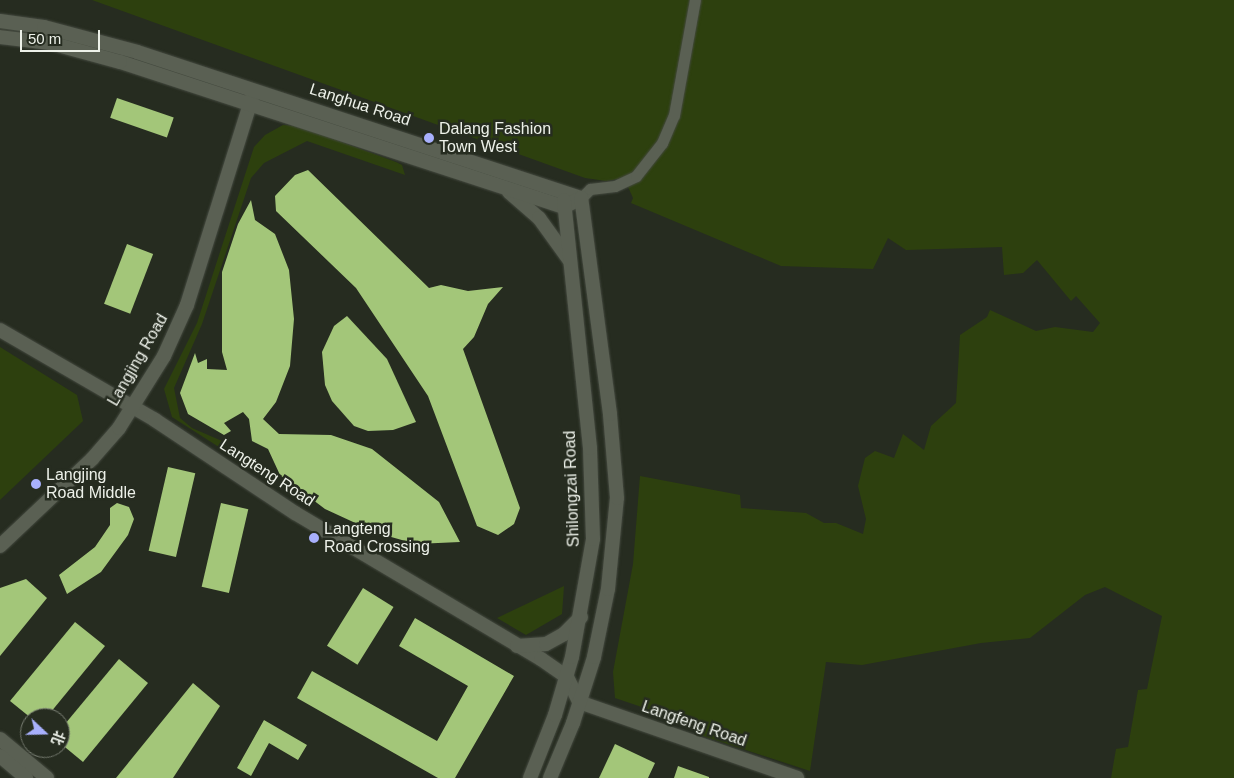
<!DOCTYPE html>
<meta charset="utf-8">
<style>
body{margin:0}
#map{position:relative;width:1234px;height:778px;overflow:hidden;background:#262c20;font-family:Arial,"Noto Sans SC",sans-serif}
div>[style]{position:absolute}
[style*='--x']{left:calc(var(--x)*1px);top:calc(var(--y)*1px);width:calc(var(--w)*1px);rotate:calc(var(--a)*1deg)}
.green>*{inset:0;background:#2d400e}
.building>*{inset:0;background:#a3c679;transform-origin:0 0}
.roads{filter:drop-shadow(0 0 1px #44493f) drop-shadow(0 0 1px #44493f)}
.minor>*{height:11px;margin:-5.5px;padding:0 5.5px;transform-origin:5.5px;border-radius:5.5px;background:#5a6053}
.tertiary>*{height:14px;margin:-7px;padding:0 7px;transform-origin:7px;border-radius:7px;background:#5a6053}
.secondary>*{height:14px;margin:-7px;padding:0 7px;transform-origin:7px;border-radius:7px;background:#5a6053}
.dots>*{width:14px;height:14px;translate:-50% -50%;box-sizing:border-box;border:2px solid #262c20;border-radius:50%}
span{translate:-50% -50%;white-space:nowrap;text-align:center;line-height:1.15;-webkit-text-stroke:5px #262c20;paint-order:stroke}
.street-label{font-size:16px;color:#edf1e9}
.poi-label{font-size:16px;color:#edf1e9}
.left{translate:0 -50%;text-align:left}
.north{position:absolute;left:20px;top:708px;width:50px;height:50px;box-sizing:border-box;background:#262c20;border:1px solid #767b70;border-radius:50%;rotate:111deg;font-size:14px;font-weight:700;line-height:20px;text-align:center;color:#edf1e9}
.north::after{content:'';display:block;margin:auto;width:18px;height:22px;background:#a8b0fc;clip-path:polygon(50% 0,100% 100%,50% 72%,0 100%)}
.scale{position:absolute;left:20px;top:30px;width:80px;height:22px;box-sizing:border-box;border:2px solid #edf1e9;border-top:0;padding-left:6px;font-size:15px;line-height:18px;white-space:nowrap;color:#edf1e9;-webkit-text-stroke:4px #262c20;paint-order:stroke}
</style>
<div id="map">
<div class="green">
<div style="clip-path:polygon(92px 0,1234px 0,1234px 778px,1111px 778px,1116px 749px,1128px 747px,1138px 690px,1147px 689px,1162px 616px,1105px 587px,1085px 595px,1030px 638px,981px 643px,862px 665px,826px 662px,810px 771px,700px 735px,698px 726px,615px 698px,613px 672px,633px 564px,640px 476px,740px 495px,741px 508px,806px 513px,824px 523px,836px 523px,863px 534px,866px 519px,858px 486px,865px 458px,875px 451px,894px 458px,903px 434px,924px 450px,931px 426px,956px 403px,960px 335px,987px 317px,990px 310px,1036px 331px,1055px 327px,1093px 332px,1100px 323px,1076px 296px,1071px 301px,1037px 260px,1023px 273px,1004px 275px,1002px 247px,906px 250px,888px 238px,873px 269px,781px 266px,631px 203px,633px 198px,624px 178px,606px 181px,585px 178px)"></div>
<div style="clip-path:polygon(283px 125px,298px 126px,396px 162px,402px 165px,405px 175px,307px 141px,264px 163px,251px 178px,202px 324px,174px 388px,180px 418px,192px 428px,222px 441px,226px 447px,222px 449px,172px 417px,164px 389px,197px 323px,254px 147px,265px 135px)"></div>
<div style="clip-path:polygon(0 347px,77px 395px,83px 421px,0 500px)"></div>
<div style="clip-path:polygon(564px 586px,562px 614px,526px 635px,497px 618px)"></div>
</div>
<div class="building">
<div style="left:117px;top:98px;width:60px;height:21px;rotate:19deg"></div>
<div style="clip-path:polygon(308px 170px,429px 288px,441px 285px,468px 291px,503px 287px,488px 304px,474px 337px,463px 349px,520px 508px,514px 524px,498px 535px,477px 526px,428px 396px,356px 288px,276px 211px,275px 196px,295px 175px)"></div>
<div style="clip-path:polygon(251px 200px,255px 220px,275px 234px,289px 270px,294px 319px,290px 366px,276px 402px,263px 419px,279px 434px,331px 435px,372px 449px,439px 502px,460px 542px,416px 544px,377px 533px,325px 509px,280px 475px,268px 449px,252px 441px,249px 419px,243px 412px,224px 423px,231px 431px,224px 435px,188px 414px,180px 393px,195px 353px,198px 363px,207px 359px,207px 369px,227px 370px,222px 352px,222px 272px,238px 224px)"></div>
<div style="left:127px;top:244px;width:28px;height:64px;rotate:21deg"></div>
<div style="clip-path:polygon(347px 316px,387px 359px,416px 422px,393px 430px,368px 431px,354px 426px,332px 401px,325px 385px,322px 352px,334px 326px)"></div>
<div style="left:168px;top:467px;width:28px;height:86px;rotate:13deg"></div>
<div style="clip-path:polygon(117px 503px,129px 507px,134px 519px,128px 535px,101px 572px,67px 594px,59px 575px,95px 547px,110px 525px,110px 508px)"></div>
<div style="left:221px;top:503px;width:28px;height:86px;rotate:13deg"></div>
<div style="clip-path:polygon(26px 579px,47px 598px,0 656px,0 588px)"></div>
<div style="left:363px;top:588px;width:36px;height:68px;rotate:32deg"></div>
<div style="clip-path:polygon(415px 618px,514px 676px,455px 778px,438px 778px,297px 698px,312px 671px,437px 741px,468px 686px,399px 646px)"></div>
<div style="clip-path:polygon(75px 622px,105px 646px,46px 718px,31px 718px,10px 701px)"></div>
<div style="clip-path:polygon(119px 659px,148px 683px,83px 762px,60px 743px,60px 730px)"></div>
<div style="clip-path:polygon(193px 683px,220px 706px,173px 778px,116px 778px)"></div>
<div style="clip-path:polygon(264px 720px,307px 745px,298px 760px,269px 743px,251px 776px,237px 768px)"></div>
<div style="clip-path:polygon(615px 744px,655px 763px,648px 778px,599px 778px)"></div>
<div style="clip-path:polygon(678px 766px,709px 777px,709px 778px,674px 778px)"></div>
</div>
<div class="roads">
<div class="minor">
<div style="--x:581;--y:198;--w:13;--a:-45"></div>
<div style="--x:590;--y:189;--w:25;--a:-7"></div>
<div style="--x:615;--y:186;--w:23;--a:-25"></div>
<div style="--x:636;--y:176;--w:42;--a:-51.8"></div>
<div style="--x:662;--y:143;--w:30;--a:-67"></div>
<div style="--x:674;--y:115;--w:117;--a:-79.7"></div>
</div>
<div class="tertiary">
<div style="--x:509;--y:192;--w:40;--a:41"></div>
<div style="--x:539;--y:218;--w:53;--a:54.2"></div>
<div style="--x:0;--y:330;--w:179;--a:30.1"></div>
<div style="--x:155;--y:420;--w:168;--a:33.6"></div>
<div style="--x:295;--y:513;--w:286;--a:30.7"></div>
<div style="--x:541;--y:659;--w:32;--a:35"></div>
<div style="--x:567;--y:677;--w:28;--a:64"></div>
<div style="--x:579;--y:702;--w:231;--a:19.2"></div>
<div style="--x:0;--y:546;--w:127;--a:-43.4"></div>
<div style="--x:92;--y:459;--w:41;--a:-48.9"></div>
<div style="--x:119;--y:428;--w:85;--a:-58"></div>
<div style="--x:164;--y:356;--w:56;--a:-65.7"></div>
<div style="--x:187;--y:305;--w:220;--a:-72.6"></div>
</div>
<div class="secondary">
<div style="--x:0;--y:21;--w:44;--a:7.8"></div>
<div style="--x:44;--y:27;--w:96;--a:15"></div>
<div style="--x:137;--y:52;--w:467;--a:18.2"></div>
<div style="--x:581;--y:198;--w:19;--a:152"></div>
<div style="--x:564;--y:207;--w:467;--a:-161.9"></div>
<div style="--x:120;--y:62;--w:73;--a:-164.8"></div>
<div style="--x:50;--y:43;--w:50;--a:-173.2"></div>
<div style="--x:517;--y:646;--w:29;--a:-4"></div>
<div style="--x:546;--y:644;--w:21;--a:-29"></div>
<div style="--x:564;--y:634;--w:24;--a:-45"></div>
<div style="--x:0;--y:739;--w:61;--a:39.7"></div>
<div style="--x:0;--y:756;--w:34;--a:40"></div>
<div style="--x:530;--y:778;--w:68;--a:-68.4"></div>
<div style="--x:555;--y:715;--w:60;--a:-73.7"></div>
<div style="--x:572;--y:657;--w:120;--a:-79.9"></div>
<div style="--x:593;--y:539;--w:91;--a:-91.9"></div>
<div style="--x:590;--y:448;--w:249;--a:-96"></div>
<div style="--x:550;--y:778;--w:60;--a:-67.3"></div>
<div style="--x:573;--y:723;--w:69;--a:-72.3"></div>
<div style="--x:594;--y:657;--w:69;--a:-78.4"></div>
<div style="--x:608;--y:589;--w:91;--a:-84.4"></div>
<div style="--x:617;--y:498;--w:84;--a:-94.8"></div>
<div style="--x:610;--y:414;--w:218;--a:-97.6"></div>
</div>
</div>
<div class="dots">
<div style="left:429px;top:138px;background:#a8b0fc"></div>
<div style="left:36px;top:484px;background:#a8b0fc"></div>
<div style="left:314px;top:538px;background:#a8b0fc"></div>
</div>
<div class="street-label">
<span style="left:360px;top:105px;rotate:18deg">Langhua Road</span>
<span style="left:138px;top:360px;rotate:-60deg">Langjing Road</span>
<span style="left:267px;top:473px;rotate:33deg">Langteng Road</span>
<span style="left:572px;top:489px;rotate:-92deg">Shilongzai Road</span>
<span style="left:694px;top:724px;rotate:19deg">Langfeng Road</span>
</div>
<div class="poi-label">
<span class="left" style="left:439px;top:138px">Dalang Fashion<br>Town West</span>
<span class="left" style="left:46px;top:484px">Langjing<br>Road Middle</span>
<span class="left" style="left:324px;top:538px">Langteng<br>Road Crossing</span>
</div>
<div class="north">北</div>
<div class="scale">50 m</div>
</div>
